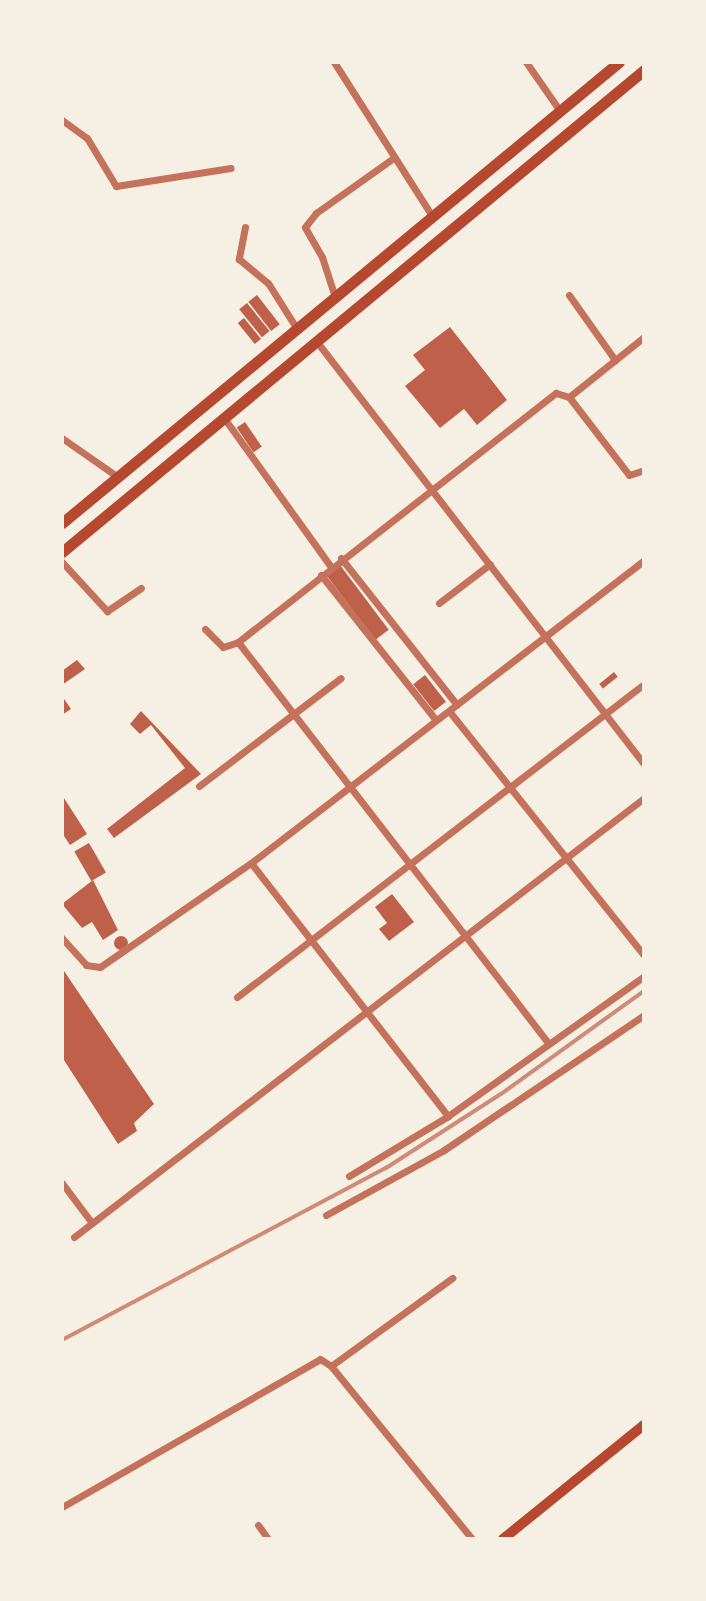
<!DOCTYPE html>
<style>
body{margin:0}
#map{position:relative;width:706px;height:1601px;overflow:hidden;background:#f6efe4;font-family:Inter,sans-serif}
div>[style]{position:absolute}
[style*='--x']{left:calc(var(--x)*1px);top:calc(var(--y)*1px);width:calc(var(--w)*1px);rotate:calc(var(--a)*1deg)}
.building>*{inset:0;background:#bf614a;transform-origin:0 0}
.round{border-radius:50%}
.minor>*{height:7px;margin:-3.5px;padding:0 3.5px;transform-origin:3.5px;border-radius:3.5px;background:#c5725c}
.secondary>*{height:10px;margin:-5px;padding:0 5px;transform-origin:5px;border-radius:5px;background:#b5482f}
.primary>*{height:11px;margin:-5.5px;padding:0 5.5px;transform-origin:5.5px;border-radius:5.5px;background:#b5482f}
.rail>*{height:4px;margin:-2px;padding:0 2px;transform-origin:2px;border-radius:2px;background:#cf8b77}
span{translate:-50% -50%;white-space:nowrap;text-align:center;line-height:1.15;-webkit-text-stroke:8px #f6efe4;paint-order:stroke}
.frame{position:absolute;inset:0;border:64px solid #f6efe4;pointer-events:none}
</style>
<div id="map">
<div class="building">
<div style="left:257px;top:295px;width:37px;height:11px;rotate:52deg"></div>
<div style="left:247px;top:303px;width:36px;height:10px;rotate:51deg"></div>
<div style="left:244px;top:318px;width:27px;height:8px;rotate:51deg"></div>
<div style="clip-path:polygon(450px 327px,507px 400px,477px 425px,464px 409px,440px 428px,405px 386px,425px 370px,413px 355px)"></div>
<div style="left:245px;top:422px;width:30px;height:10px;rotate:56deg"></div>
<div style="left:340px;top:565px;width:81px;height:17px;rotate:53deg"></div>
<div style="clip-path:polygon(77px 660px,85px 669px,62px 685px,62px 671px)"></div>
<div style="left:614px;top:672px;width:6px;height:19px;rotate:51deg"></div>
<div style="left:425px;top:675px;width:34px;height:15px;rotate:52deg"></div>
<div style="clip-path:polygon(62px 696px,71px 709px,62px 715px)"></div>
<div style="clip-path:polygon(141px 711px,201px 774px,114px 838px,107px 829px,185px 768px,151px 725px,140px 734px,130px 724px)"></div>
<div style="clip-path:polygon(62px 795px,87px 834px,70px 845px,62px 833px)"></div>
<div style="left:89px;top:843px;width:34px;height:17px;rotate:60deg"></div>
<div style="clip-path:polygon(93px 880px,118px 930px,103px 940px,92px 922px,82px 928px,62px 904px)"></div>
<div style="clip-path:polygon(392px 894px,414px 922px,389px 941px,379px 929px,387px 923px,375px 907px)"></div>
<div class="round" style="left:114px;top:936px;width:14px;height:14px"></div>
<div style="clip-path:polygon(62px 968px,154px 1104px,134px 1123px,137px 1131px,118px 1144px,62px 1057px)"></div>
</div>
<div class="minor">
<div style="--x:334;--y:62;--w:183;--a:57.5"></div>
<div style="--x:526;--y:62;--w:60;--a:55.2"></div>
<div style="--x:62;--y:120;--w:31;--a:36"></div>
<div style="--x:87;--y:138;--w:56;--a:58.9"></div>
<div style="--x:116;--y:186;--w:116;--a:-8.9"></div>
<div style="--x:245;--y:227;--w:33;--a:101"></div>
<div style="--x:239;--y:259;--w:38;--a:40"></div>
<div style="--x:268;--y:283;--w:54;--a:57.8"></div>
<div style="--x:569;--y:295;--w:80;--a:54.7"></div>
<div style="--x:335;--y:297;--w:42;--a:-108"></div>
<div style="--x:322;--y:257;--w:34;--a:-120"></div>
<div style="--x:305;--y:227;--w:18;--a:-52"></div>
<div style="--x:316;--y:213;--w:93;--a:-35.4"></div>
<div style="--x:317;--y:342;--w:534;--a:52.23"></div>
<div style="--x:569;--y:397;--w:96;--a:-38.7"></div>
<div style="--x:224;--y:418;--w:183;--a:54.3"></div>
<div style="--x:62;--y:438;--w:68;--a:34.9"></div>
<div style="--x:341;--y:558;--w:187;--a:51.7"></div>
<div style="--x:62;--y:562;--w:67;--a:47.4"></div>
<div style="--x:107;--y:611;--w:41;--a:-34.1"></div>
<div style="--x:321;--y:575;--w:185;--a:51.6"></div>
<div style="--x:439;--y:603;--w:64;--a:-37.4"></div>
<div style="--x:205;--y:629;--w:25;--a:45"></div>
<div style="--x:223;--y:647;--w:16;--a:-18"></div>
<div style="--x:238;--y:642;--w:404;--a:-38.1"></div>
<div style="--x:556;--y:393;--w:14;--a:17"></div>
<div style="--x:569;--y:397;--w:98;--a:52.4"></div>
<div style="--x:629;--y:475;--w:16;--a:-18"></div>
<div style="--x:238;--y:642;--w:508;--a:52.27"></div>
<div style="--x:449;--y:711;--w:312;--a:51.4"></div>
<div style="--x:199;--y:786;--w:178;--a:-37.3"></div>
<div style="--x:251;--y:863;--w:321;--a:52.1"></div>
<div style="--x:62;--y:938;--w:36;--a:48"></div>
<div style="--x:86;--y:965;--w:14;--a:8"></div>
<div style="--x:100;--y:967;--w:183;--a:-34.6"></div>
<div style="--x:251;--y:863;--w:496;--a:-37.6"></div>
<div style="--x:237;--y:997;--w:513;--a:-37.56"></div>
<div style="--x:349;--y:1176;--w:116;--a:-31.2"></div>
<div style="--x:448;--y:1116;--w:241;--a:-35.5"></div>
<div style="--x:62;--y:1183;--w:50;--a:53.1"></div>
<div style="--x:326;--y:1215;--w:135;--a:-28.8"></div>
<div style="--x:444;--y:1150;--w:241;--a:-34"></div>
<div style="--x:74;--y:1237;--w:719;--a:-37.6"></div>
<div style="--x:331;--y:1366;--w:150;--a:-36"></div>
<div style="--x:62;--y:1507;--w:297;--a:-29.8"></div>
<div style="--x:320;--y:1359;--w:13;--a:32"></div>
<div style="--x:331;--y:1366;--w:223;--a:50.8"></div>
<div style="--x:258;--y:1525;--w:17;--a:54"></div>
</div>
<div class="secondary">
<div style="--x:503;--y:1539;--w:181;--a:-39"></div>
</div>
<div class="primary">
<div style="--x:62;--y:523;--w:723;--a:-39.61"></div>
<div style="--x:62;--y:552;--w:756;--a:-39.63"></div>
</div>
<div class="rail">
<div style="--x:62;--y:1340;--w:367;--a:-28"></div>
<div style="--x:386;--y:1168;--w:137;--a:-32.8"></div>
<div style="--x:501;--y:1094;--w:176;--a:-35.8"></div>
</div>
<div class="frame"></div>
</div>
